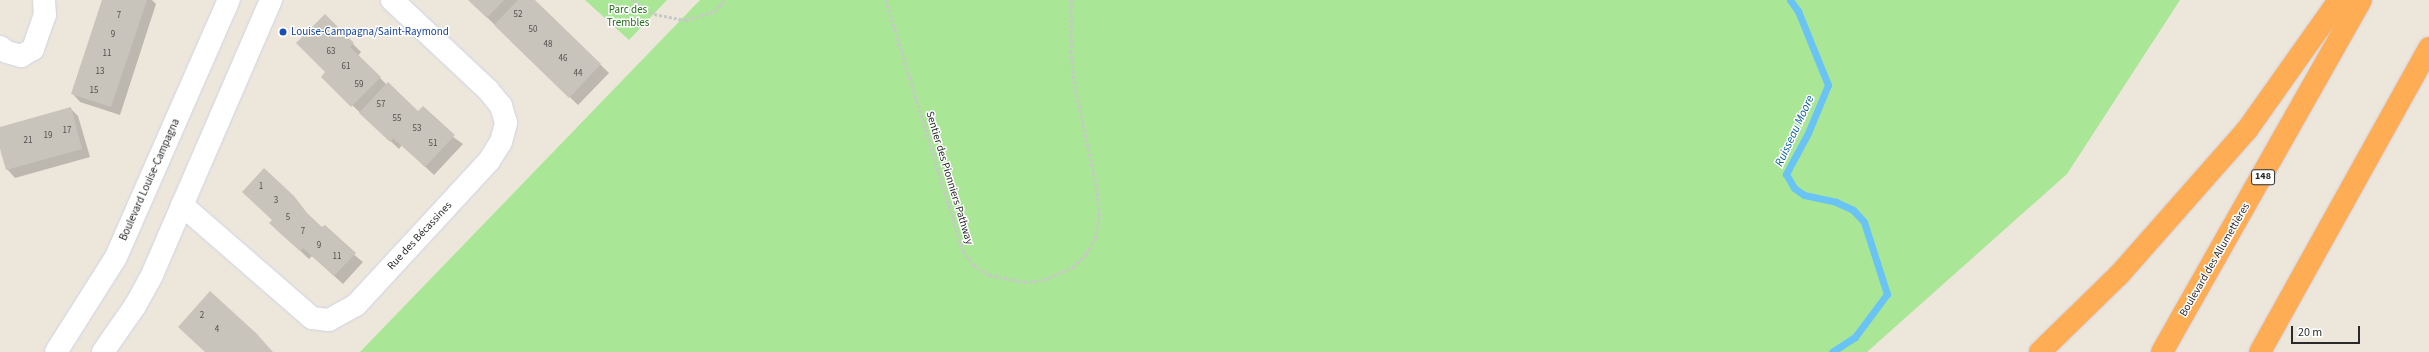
<!DOCTYPE html>
<meta charset="utf-8">
<style>
body{margin:0}
#map{position:relative;width:2429px;height:352px;overflow:hidden;background:#ede7db;font-family:"Source Sans 3",sans-serif}
div>[style]{position:absolute}
[style*='--x']{left:calc(var(--x)*1px);top:calc(var(--y)*1px);width:calc(var(--w)*1px);rotate:calc(var(--a)*1deg)}
.green>*{inset:0;background:#a9e695}
.shadow>*{inset:0;background:#0003}
.stream>*{height:7px;margin:-3.5px;padding:0 3.5px;transform-origin:3.5px;border-radius:3.5px;background:#69c3f4}
.building>*{inset:0;background:#c8c4bb}
.path>*{height:2.5px;margin-top:-1.25px;transform-origin:0;background:repeating-linear-gradient(90deg,#c8c8c8 0 3px,transparent 0 5px)}
.roads{filter:drop-shadow(0 0 1px #d0d2e4) drop-shadow(0 0 1px #d0d2e4)}
.street>*{height:22px;margin:-11px;padding:0 11px;transform-origin:11px;border-radius:11px;background:#fff}
.secondary>*{height:22px;margin:-11px;padding:0 11px;transform-origin:11px;border-radius:11px;background:#fff}
.highway>*{height:22px;margin:-11px;padding:0 11px;transform-origin:11px;border-radius:11px;background:#ffad54}
.dots>*{width:11px;height:11px;translate:-50% -50%;box-sizing:border-box;border:2px solid #fff;border-radius:50%}
span{translate:-50% -50%;white-space:nowrap;text-align:center;line-height:1.15;-webkit-text-stroke:3px #fff;paint-order:stroke}
.number-label{font-size:9px;color:#52504e}
.number-label span{-webkit-text-stroke-width:0}
.shield-label span{padding:1px 3px;background:#fff;border:1px solid;border-radius:3px;-webkit-text-stroke-width:0}
.shield-label{font-size:10px;color:#2a2a2a;font-weight:700}
.park-label{font-size:11px;color:#206a16}
.transit-label{font-size:11px;color:#164399}
.left{translate:0 -50%;text-align:left}
.street-label{font-size:11px;color:#2a2a2a}
.water-label{font-size:12px;color:#075ea1;font-style:italic}
.scale{position:absolute;left:2291px;top:326px;width:69px;height:18px;box-sizing:border-box;border:2px solid #2a2a2a;border-top:0;padding-left:5px;font-size:12px;line-height:14px;white-space:nowrap;color:#2a2a2a;-webkit-text-stroke:3px #fff;paint-order:stroke}
</style>
<div id="map">
<div class="green">
<div style="clip-path:polygon(585px 0,667px 0,629px 40px)"></div>
<div style="clip-path:polygon(700px 0,2180px 0,2067px 174px,1867px 352px,360px 352px)"></div>
</div>
<div class="shadow">
<div style="clip-path:polygon(103px 0,152px 0,156px 4px,120px 115px,80px 102px,72px 93px)"></div>
<div style="clip-path:polygon(469px 0,534px 0,609px 73px,578px 105px)"></div>
<div style="clip-path:polygon(325px 16px,361px 52px,358px 56px,387px 85px,418px 112px,463px 144px,434px 175px,402px 145px,399px 149px,322px 77px,327px 72px)"></div>
<div style="clip-path:polygon(70px 108px,78px 116px,90px 157px,15px 178px,7px 169px,0 146px,0 128px)"></div>
<div style="clip-path:polygon(294px 197px,313px 221px,363px 262px,343px 284px,312px 256px,309px 259px,279px 231px)"></div>
</div>
<div class="stream">
<div style="--x:1790;--y:0;--w:14;--a:54"></div>
<div style="--x:1798;--y:11;--w:80;--a:67.9"></div>
<div style="--x:1828;--y:85;--w:52;--a:112.6"></div>
<div style="--x:1808;--y:133;--w:47;--a:118.2"></div>
<div style="--x:1786;--y:174;--w:16;--a:60"></div>
<div style="--x:1794;--y:188;--w:12;--a:35"></div>
<div style="--x:1804;--y:195;--w:33;--a:12"></div>
<div style="--x:1836;--y:202;--w:19;--a:25"></div>
<div style="--x:1853;--y:210;--w:16;--a:47"></div>
<div style="--x:1864;--y:222;--w:76;--a:72.3"></div>
<div style="--x:1887;--y:294;--w:54;--a:126.7"></div>
<div style="--x:1855;--y:337;--w:27;--a:147"></div>
</div>
<div class="building">
<div style="clip-path:polygon(102px 0,147px 0,111px 107px,71px 94px)"></div>
<div style="clip-path:polygon(468px 0,504px 0,487px 18px)"></div>
<div style="clip-path:polygon(518px 0,535px 0,601px 64px,569px 98px,494px 25px)"></div>
<div style="clip-path:polygon(325px 14px,354px 43px,350px 47px,381px 77px,351px 107px,321px 77px,325px 72px,296px 43px)"></div>
<div style="clip-path:polygon(388px 82px,418px 111px,423px 106px,455px 135px,425px 167px,393px 138px,390px 142px,359px 113px)"></div>
<div style="clip-path:polygon(71px 107px,82px 149px,6px 170px,0 149px,0 127px)"></div>
<div style="clip-path:polygon(264px 168px,294px 196px,307px 213px,322px 227px,325px 225px,356px 253px,334px 276px,303px 248px,300px 251px,283px 236px,269px 223px,272px 220px,242px 192px)"></div>
<div style="clip-path:polygon(210px 291px,256px 333px,273px 352px,205px 352px,178px 327px)"></div>
</div>
<div class="path">
<div style="--x:633;--y:0;--w:25;--a:34"></div>
<div style="--x:654;--y:14;--w:33;--a:11"></div>
<div style="--x:686;--y:20;--w:30;--a:-17"></div>
<div style="--x:715;--y:11;--w:15;--a:-48"></div>
<div style="--x:886;--y:0;--w:263;--a:72.9"></div>
<div style="--x:963;--y:251;--w:18;--a:52"></div>
<div style="--x:974;--y:265;--w:18;--a:34"></div>
<div style="--x:989;--y:275;--w:36;--a:11"></div>
<div style="--x:1024;--y:282;--w:20;--a:-6"></div>
<div style="--x:1044;--y:280;--w:32;--a:-24"></div>
<div style="--x:1073;--y:267;--w:18;--a:-45"></div>
<div style="--x:1086;--y:254;--w:17;--a:-59"></div>
<div style="--x:1095;--y:239;--w:23;--a:-80"></div>
<div style="--x:1099;--y:216;--w:25;--a:-95"></div>
<div style="--x:1097;--y:191;--w:109;--a:-102.1"></div>
<div style="--x:1074;--y:84;--w:31;--a:-96"></div>
<div style="--x:1071;--y:53;--w:53;--a:-90"></div>
</div>
<div class="roads">
<div class="street">
<div style="--x:0;--y:47;--w:9;--a:36"></div>
<div style="--x:7;--y:52;--w:15;--a:16"></div>
<div style="--x:21;--y:56;--w:14;--a:-30"></div>
<div style="--x:33;--y:49;--w:36;--a:-71"></div>
<div style="--x:45;--y:15;--w:15;--a:-94"></div>
<div style="--x:182;--y:205;--w:172;--a:41"></div>
<div style="--x:312;--y:318;--w:17;--a:7"></div>
<div style="--x:329;--y:320;--w:31;--a:-29"></div>
<div style="--x:356;--y:305;--w:196;--a:-47.3"></div>
<div style="--x:489;--y:161;--w:22;--a:-58"></div>
<div style="--x:501;--y:142;--w:20;--a:-75"></div>
<div style="--x:506;--y:123;--w:18;--a:-106"></div>
<div style="--x:501;--y:106;--w:21;--a:-129"></div>
<div style="--x:488;--y:90;--w:132;--a:-136.8"></div>
</div>
<div class="secondary">
<div style="--x:56;--y:352;--w:112;--a:-57.7"></div>
<div style="--x:116;--y:257;--w:281;--a:-66.3"></div>
<div style="--x:103;--y:352;--w:56;--a:-55.2"></div>
<div style="--x:135;--y:306;--w:35;--a:-61"></div>
<div style="--x:152;--y:275;--w:300;--a:-66.6"></div>
</div>
<div class="highway">
<div style="--x:2040;--y:352;--w:110;--a:-44.3"></div>
<div style="--x:2119;--y:275;--w:193;--a:-48.6"></div>
<div style="--x:2247;--y:130;--w:159;--a:-54.7"></div>
<div style="--x:2162;--y:352;--w:404;--a:-60.5"></div>
<div style="--x:2260;--y:352;--w:348;--a:-60.9"></div>
</div>
</div>
<div class="dots">
<div style="left:283px;top:32px;background:#1a4fb4"></div>
</div>
<div class="number-label">
<span style="left:518px;top:15px">52</span>
<span style="left:119px;top:16px">7</span>
<span style="left:533px;top:30px">50</span>
<span style="left:113px;top:35px">9</span>
<span style="left:548px;top:45px">48</span>
<span style="left:331px;top:52px">63</span>
<span style="left:107px;top:54px">11</span>
<span style="left:563px;top:59px">46</span>
<span style="left:346px;top:67px">61</span>
<span style="left:100px;top:72px">13</span>
<span style="left:578px;top:74px">44</span>
<span style="left:359px;top:85px">59</span>
<span style="left:94px;top:91px">15</span>
<span style="left:381px;top:105px">57</span>
<span style="left:397px;top:119px">55</span>
<span style="left:417px;top:129px">53</span>
<span style="left:67px;top:131px">17</span>
<span style="left:48px;top:136px">19</span>
<span style="left:28px;top:141px">21</span>
<span style="left:433px;top:144px">51</span>
<span style="left:261px;top:187px">1</span>
<span style="left:276px;top:201px">3</span>
<span style="left:288px;top:218px">5</span>
<span style="left:303px;top:232px">7</span>
<span style="left:319px;top:246px">9</span>
<span style="left:337px;top:257px">11</span>
<span style="left:202px;top:316px">2</span>
<span style="left:217px;top:330px">4</span>
</div>
<div class="shield-label">
<span style="left:2263px;top:177px">148</span>
</div>
<div class="park-label">
<span style="left:628px;top:17px">Parc des<br>Trembles</span>
</div>
<div class="transit-label">
<span class="left" style="left:291px;top:32px">Louise-Campagna/Saint-Raymond</span>
</div>
<div class="street-label">
<span style="left:949px;top:178px;rotate:73deg">Sentier des Pionniers Pathway</span>
<span style="left:150px;top:180px;rotate:-66deg">Boulevard Louise-Campagna</span>
<span style="left:420px;top:236px;rotate:-47deg">Rue des Bécassines</span>
<span style="left:2215px;top:260px;rotate:-60deg">Boulevard des Allumettières</span>
</div>
<div class="water-label">
<span style="left:1795px;top:131px;rotate:-65deg">Ruisseau Moore</span>
</div>
<div class="scale">20 m</div>
</div>
